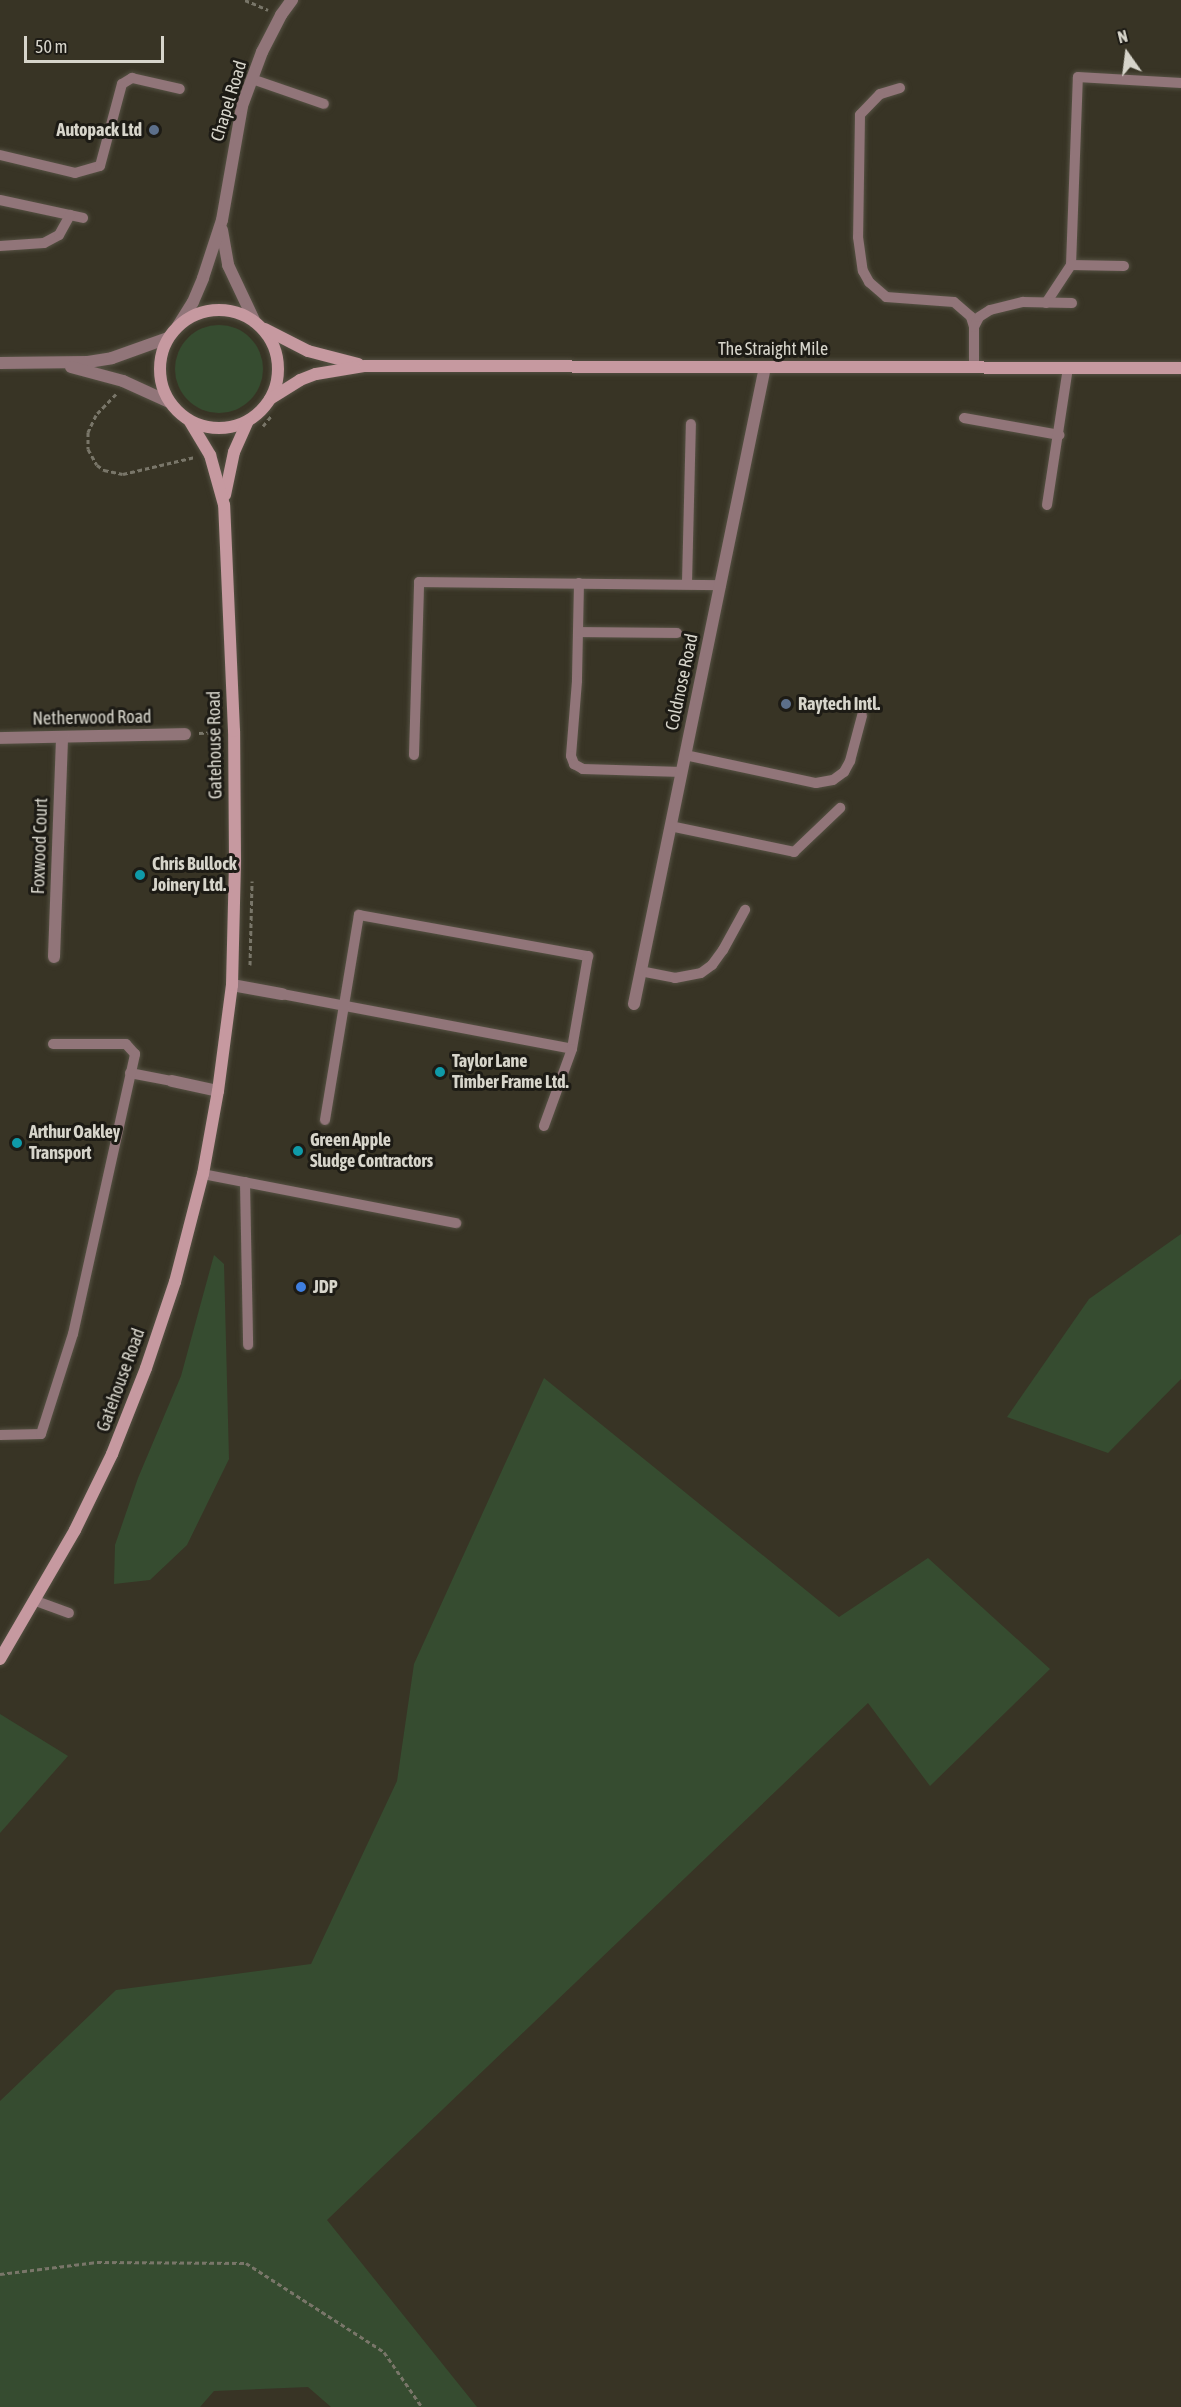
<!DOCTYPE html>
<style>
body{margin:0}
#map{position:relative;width:1181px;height:2407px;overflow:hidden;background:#383425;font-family:"Asap Condensed",sans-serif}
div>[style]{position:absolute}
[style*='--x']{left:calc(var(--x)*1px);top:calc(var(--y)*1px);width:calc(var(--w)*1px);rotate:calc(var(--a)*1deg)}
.green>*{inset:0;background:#364c30}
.round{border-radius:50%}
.path>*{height:3px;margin-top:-1.5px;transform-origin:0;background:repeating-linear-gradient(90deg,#797669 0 4.5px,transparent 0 7.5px)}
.roads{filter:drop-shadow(0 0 2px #555143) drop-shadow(0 0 2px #555143)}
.service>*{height:10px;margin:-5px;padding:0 5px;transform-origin:5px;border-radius:5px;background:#917579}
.minor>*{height:12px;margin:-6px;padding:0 6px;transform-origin:6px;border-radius:6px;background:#917579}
.tertiary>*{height:12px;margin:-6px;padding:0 6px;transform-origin:6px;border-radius:6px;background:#917579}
.secondary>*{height:12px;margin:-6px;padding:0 6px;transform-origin:6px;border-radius:6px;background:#c699a0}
.secondary>.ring{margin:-6px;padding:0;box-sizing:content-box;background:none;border:12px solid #c699a0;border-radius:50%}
.dots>*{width:16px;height:16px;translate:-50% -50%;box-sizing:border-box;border:3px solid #1d1b15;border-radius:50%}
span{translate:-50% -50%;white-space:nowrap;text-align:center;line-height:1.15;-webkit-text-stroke:6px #1d1b15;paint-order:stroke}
.street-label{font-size:18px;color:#d7d5cb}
.poi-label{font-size:18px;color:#d7d5cb;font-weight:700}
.right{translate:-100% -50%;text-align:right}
.left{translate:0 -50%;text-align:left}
.north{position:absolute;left:1097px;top:24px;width:60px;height:60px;-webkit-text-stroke:4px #1d1b15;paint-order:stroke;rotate:346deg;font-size:16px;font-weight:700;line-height:24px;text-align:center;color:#d7d5cb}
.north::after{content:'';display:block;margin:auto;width:21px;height:27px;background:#d7d5cb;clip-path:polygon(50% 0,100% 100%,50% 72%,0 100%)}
.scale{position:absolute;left:24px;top:36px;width:140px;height:27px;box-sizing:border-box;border:3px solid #d7d5cb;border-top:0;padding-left:8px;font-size:18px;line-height:21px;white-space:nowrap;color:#d7d5cb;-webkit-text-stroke:4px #1d1b15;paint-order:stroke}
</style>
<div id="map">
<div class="green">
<div class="round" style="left:175px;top:325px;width:88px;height:88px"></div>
<div style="clip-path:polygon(1181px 1234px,1181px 1379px,1108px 1453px,1007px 1417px,1089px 1299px)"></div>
<div style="clip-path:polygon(214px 1255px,224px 1264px,229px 1459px,187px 1545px,150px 1580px,114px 1584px,115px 1545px,138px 1478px,181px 1376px)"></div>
<div style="clip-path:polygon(544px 1378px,839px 1617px,928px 1558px,1050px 1669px,930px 1786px,868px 1703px,327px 2220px,477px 2407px,331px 2407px,308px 2387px,214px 2391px,200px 2407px,0 2407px,0 2101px,116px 1990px,311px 1964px,397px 1781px,414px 1664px)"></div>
<div style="clip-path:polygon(0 1714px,68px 1756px,0 1833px)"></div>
</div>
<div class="path">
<div style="--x:245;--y:0;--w:25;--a:23"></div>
<div style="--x:116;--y:394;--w:29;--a:134"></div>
<div style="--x:96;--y:415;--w:19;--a:115"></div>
<div style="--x:88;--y:432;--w:17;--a:90"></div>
<div style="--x:88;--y:449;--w:18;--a:61"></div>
<div style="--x:97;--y:465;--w:9;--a:36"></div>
<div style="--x:104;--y:470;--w:19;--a:12"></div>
<div style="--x:123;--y:474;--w:74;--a:-13.3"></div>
<div style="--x:263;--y:426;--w:14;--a:-51"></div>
<div style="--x:199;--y:733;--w:21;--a:-3"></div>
<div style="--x:250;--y:965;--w:84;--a:-88.6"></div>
<div style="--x:0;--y:2274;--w:98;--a:-7.1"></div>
<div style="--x:97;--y:2262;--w:149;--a:0.4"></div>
<div style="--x:246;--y:2263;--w:164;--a:32.8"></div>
<div style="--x:384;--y:2352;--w:67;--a:55.4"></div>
</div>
<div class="roads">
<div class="service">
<div style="--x:252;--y:79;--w:76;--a:19.1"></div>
<div style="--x:900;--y:88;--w:21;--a:163"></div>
<div style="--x:880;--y:94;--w:29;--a:134"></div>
<div style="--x:860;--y:115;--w:122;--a:90.9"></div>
<div style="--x:858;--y:237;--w:34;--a:82"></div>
<div style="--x:863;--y:271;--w:13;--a:61"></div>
<div style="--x:869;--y:282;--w:23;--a:41"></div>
<div style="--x:886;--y:297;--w:68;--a:4.2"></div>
<div style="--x:954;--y:302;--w:23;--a:41"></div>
<div style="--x:971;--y:317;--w:10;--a:73"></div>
<div style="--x:0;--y:155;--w:77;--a:13.5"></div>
<div style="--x:75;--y:173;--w:26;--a:-16"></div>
<div style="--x:100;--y:166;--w:85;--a:-75"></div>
<div style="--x:122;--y:84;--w:12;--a:-31"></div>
<div style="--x:132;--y:78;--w:49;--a:12.9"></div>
<div style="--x:0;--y:200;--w:85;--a:12.2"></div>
<div style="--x:0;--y:246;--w:44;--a:-3.9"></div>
<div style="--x:44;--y:243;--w:17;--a:-28"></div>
<div style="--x:59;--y:235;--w:23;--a:-61"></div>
<div style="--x:1071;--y:265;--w:188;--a:-87.9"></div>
<div style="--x:1078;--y:77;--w:103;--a:3.3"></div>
<div style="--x:1046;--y:303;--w:45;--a:-56.7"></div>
<div style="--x:1071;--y:265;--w:53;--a:1.1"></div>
<div style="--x:974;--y:367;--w:40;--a:-90"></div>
<div style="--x:974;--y:327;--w:11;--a:-63"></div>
<div style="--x:979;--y:317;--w:13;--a:-32"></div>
<div style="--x:990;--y:310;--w:34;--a:-14"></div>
<div style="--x:1023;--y:302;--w:49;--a:1.2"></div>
<div style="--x:964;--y:418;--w:97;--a:10.1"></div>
<div style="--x:1047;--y:505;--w:139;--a:-81.3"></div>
<div style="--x:579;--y:583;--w:98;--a:91.2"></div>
<div style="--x:577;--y:681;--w:75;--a:94.6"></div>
<div style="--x:571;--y:756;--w:9;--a:69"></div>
<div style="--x:574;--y:764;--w:10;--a:29"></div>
<div style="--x:583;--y:769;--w:99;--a:1.7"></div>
<div style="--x:687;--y:583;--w:159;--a:-88.6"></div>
<div style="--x:578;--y:632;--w:99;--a:0.6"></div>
<div style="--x:414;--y:755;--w:173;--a:-88.3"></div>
<div style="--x:419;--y:582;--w:302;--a:0.6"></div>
<div style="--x:685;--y:755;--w:134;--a:12.1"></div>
<div style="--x:816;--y:783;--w:17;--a:-10"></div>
<div style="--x:833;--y:780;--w:14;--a:-36"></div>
<div style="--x:844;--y:772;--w:13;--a:-61"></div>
<div style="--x:850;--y:761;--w:47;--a:-75.1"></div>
<div style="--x:670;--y:826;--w:127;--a:11.8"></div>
<div style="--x:794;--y:852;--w:64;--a:-43.7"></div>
<div style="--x:640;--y:971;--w:36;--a:11"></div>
<div style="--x:675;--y:978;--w:26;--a:-11"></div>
<div style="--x:701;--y:973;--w:14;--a:-36"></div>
<div style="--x:712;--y:965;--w:19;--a:-54"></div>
<div style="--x:723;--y:950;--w:46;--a:-61.2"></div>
<div style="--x:282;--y:994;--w:295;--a:10.7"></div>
<div style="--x:130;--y:1073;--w:43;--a:10.8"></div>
<div style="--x:325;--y:1120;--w:208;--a:-80.6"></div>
<div style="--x:359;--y:915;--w:233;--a:10.2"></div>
<div style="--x:588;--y:956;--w:94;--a:99.8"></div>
<div style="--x:572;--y:1049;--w:82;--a:110"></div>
<div style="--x:203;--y:1174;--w:258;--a:11"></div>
<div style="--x:245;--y:1182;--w:163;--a:88.9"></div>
<div style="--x:0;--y:1435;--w:41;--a:-1.4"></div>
<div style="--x:41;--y:1434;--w:105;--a:-72.3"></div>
<div style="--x:73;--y:1334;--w:287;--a:-77.5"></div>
<div style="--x:135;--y:1054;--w:13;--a:-132"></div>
<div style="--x:126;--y:1044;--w:73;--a:180"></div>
<div style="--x:36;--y:1601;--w:35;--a:20"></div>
</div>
<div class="minor">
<div style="--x:222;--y:230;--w:36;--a:80"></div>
<div style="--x:228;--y:265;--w:63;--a:64.7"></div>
<div style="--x:178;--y:326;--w:28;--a:-58"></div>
<div style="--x:193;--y:302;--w:26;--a:-67"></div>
<div style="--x:203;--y:278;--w:61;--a:-71.9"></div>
<div style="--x:222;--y:220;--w:116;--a:-80"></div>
<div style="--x:242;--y:106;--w:58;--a:-69.7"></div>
<div style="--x:262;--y:52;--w:42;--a:-62.8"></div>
<div style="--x:281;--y:15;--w:19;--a:-54"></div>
<div style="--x:0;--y:738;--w:185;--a:-1.2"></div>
<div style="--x:54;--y:957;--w:220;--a:-87.9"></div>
<div style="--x:232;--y:985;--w:51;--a:10.2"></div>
<div style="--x:634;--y:1004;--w:650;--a:-78.38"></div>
<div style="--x:172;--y:1081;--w:47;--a:12.3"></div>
</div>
<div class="tertiary">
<div style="--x:0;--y:363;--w:88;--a:-0.7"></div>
<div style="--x:88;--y:362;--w:24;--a:-9"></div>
<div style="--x:112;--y:358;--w:59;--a:-19.7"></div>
<div style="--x:71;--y:367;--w:54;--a:15.1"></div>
<div style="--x:123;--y:381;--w:51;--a:24.5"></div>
</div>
<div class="secondary">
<div class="ring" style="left:160px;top:310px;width:106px;height:106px"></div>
<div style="--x:265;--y:329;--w:48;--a:27.1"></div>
<div style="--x:308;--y:351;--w:52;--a:14.6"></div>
<div style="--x:270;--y:399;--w:36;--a:-32"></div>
<div style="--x:300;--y:380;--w:17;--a:-21"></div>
<div style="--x:316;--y:374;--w:50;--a:-9.3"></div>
<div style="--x:365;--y:366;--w:816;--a:0.14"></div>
<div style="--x:225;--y:495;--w:44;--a:-78.2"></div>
<div style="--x:234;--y:452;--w:34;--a:-66"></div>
<div style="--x:0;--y:1659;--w:149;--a:-59.8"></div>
<div style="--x:75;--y:1530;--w:85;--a:-64"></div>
<div style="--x:112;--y:1454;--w:92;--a:-68.4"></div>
<div style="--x:146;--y:1368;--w:91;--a:-71.4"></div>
<div style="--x:175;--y:1282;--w:112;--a:-75.5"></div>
<div style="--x:203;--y:1174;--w:84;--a:-79.8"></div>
<div style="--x:218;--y:1091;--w:107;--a:-82.5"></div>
<div style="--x:232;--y:985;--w:125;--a:-88.6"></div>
<div style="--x:235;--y:860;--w:129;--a:-90.4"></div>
<div style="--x:234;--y:731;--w:226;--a:-92.5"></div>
<div style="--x:224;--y:505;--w:52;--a:-105.6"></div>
<div style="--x:210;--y:455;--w:39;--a:-121"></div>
</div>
</div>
<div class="dots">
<div style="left:154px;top:130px;background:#5c6f8a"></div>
<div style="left:786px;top:704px;background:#5c6f8a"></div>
<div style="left:140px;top:875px;background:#0f9aa8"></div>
<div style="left:440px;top:1072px;background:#0f9aa8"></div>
<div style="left:17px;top:1143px;background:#0f9aa8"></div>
<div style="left:298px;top:1151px;background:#0f9aa8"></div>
<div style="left:301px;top:1287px;background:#3f7fe0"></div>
</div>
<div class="street-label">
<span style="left:229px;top:101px;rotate:-73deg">Chapel Road</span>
<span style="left:773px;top:349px">The Straight Mile</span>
<span style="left:682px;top:682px;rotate:-78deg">Coldnose Road</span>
<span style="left:92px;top:718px;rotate:-1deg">Netherwood Road</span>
<span style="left:215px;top:745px;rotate:-91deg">Gatehouse Road</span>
<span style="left:40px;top:846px;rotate:-88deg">Foxwood Court</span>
<span style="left:121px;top:1380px;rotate:-70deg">Gatehouse Road</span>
</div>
<div class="poi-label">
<span class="right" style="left:142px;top:130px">Autopack Ltd</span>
<span class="left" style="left:798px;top:704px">Raytech Intl.</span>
<span class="left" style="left:152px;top:875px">Chris Bullock<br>Joinery Ltd.</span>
<span class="left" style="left:452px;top:1072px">Taylor Lane<br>Timber Frame Ltd.</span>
<span class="left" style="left:29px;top:1143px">Arthur Oakley<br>Transport</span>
<span class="left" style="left:310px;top:1151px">Green Apple<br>Sludge Contractors</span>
<span class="left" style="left:313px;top:1287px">JDP</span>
</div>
<div class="north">N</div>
<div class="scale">50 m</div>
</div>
